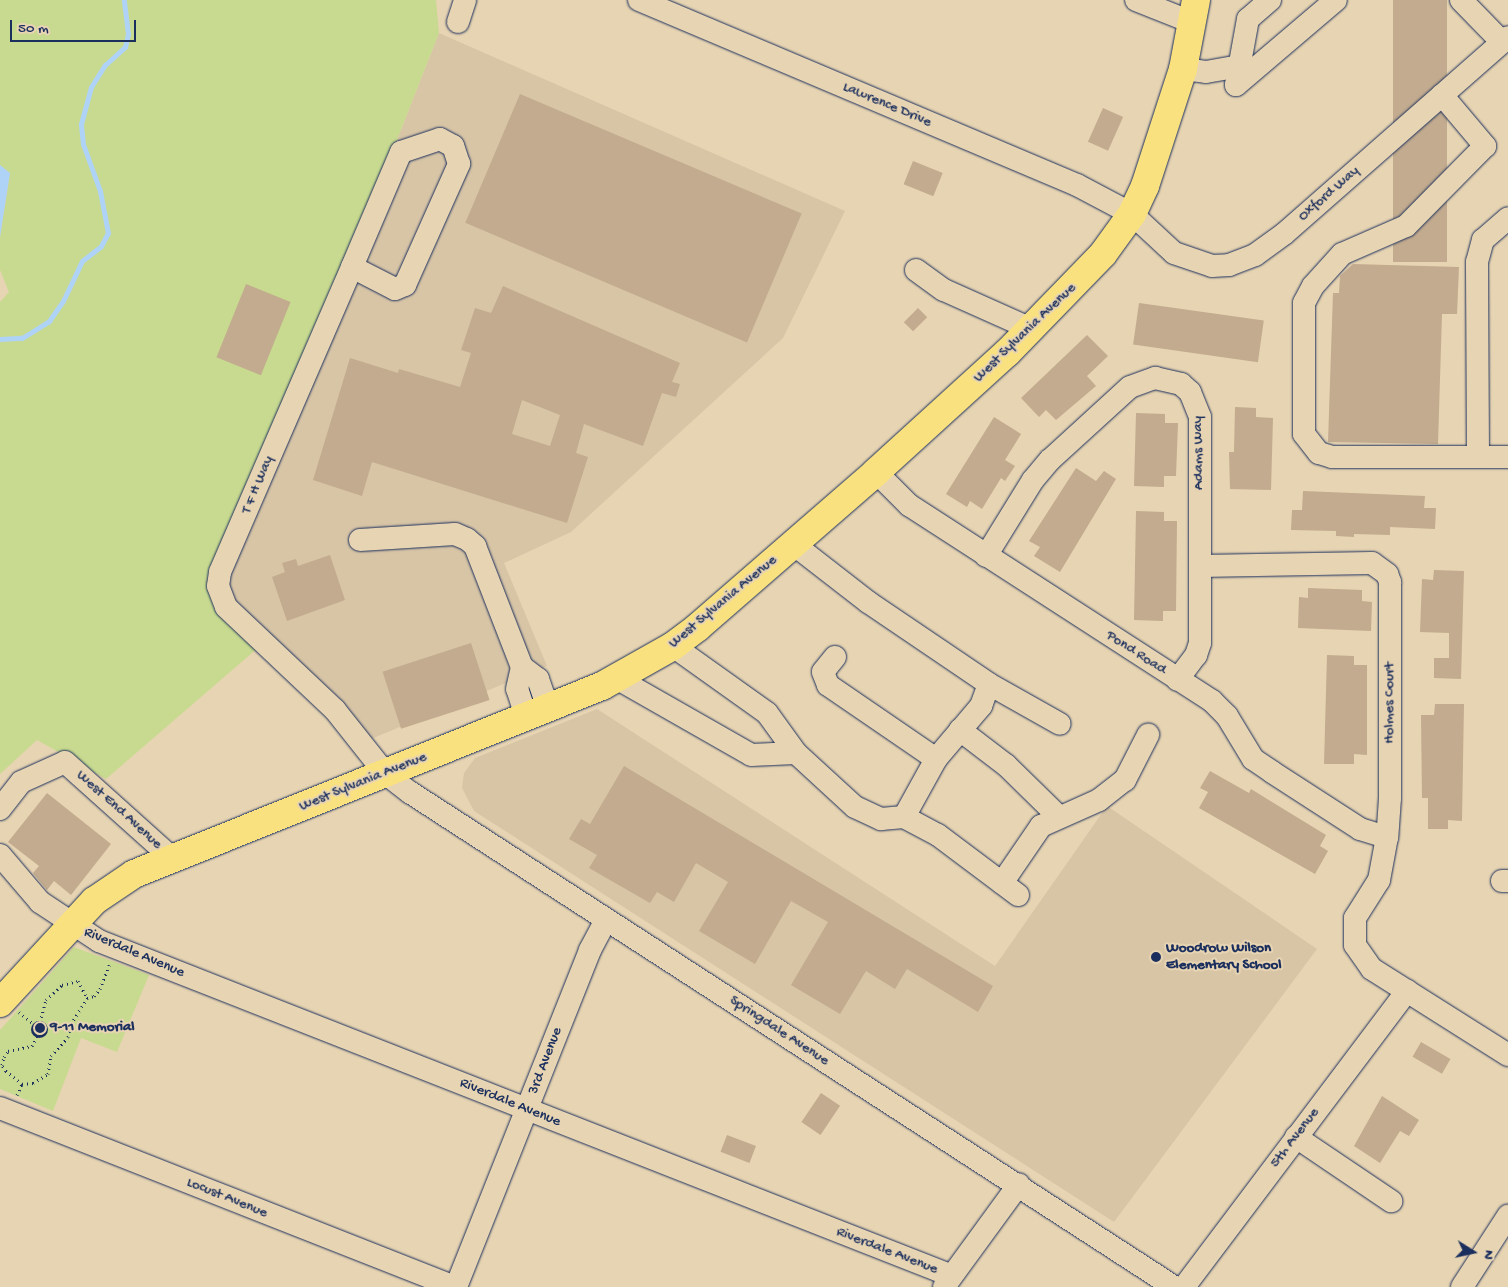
<!DOCTYPE html>
<style>
body{margin:0}
#map{position:relative;width:1508px;height:1287px;overflow:hidden;background:#e7d4b2;font-family:"Gochi Hand",sans-serif}
div>[style]{position:absolute}
[style*='--x']{left:calc(var(--x)*1px);top:calc(var(--y)*1px);width:calc(var(--w)*1px);rotate:calc(var(--a)*1deg)}
.built>*{inset:0;background:#d8c5a6}
.green>*{inset:0;background:#c8da8f}
.water>*{inset:0;background:#aed3f7}
.stream>*{height:5px;margin:-2.5px;padding:0 2.5px;transform-origin:2.5px;border-radius:2.5px;background:#aed3f7}
.building>*{inset:0;background:#c2ab8e;transform-origin:0 0}
.path>*{height:3px;margin-top:-1.5px;transform-origin:0;background:repeating-linear-gradient(90deg,#1b2f5e 0 1px,transparent 0 5px)}
.path>.ring{margin:-1.5px;padding:0;box-sizing:content-box;background:none;border:3px solid #1b2f5e;border-radius:50%}
.roads{filter:drop-shadow(0 0 1px #1b2f5e) drop-shadow(0 0 1px #1b2f5e)}
.minor>*{height:22px;margin:-11px;padding:0 11px;transform-origin:11px;border-radius:11px;background:#e7d4b2}
.major>*{height:28px;margin:-14px;padding:0 14px;transform-origin:14px;border-radius:14px;background:#fae180}
.dots>*{width:14px;height:14px;translate:-50% -50%;box-sizing:border-box;border:2px solid #e7d4b2;border-radius:50%}
span{translate:-50% -50%;white-space:nowrap;text-align:center;line-height:1.15;-webkit-text-stroke:4px #e7d4b2;paint-order:stroke}
.street-label{font-size:15px;color:#1b2f5e}
.poi-label{font-size:15px;color:#1b2f5e;font-weight:700}
.left{translate:0 -50%;text-align:left}
.north{position:absolute;left:1448px;top:1227px;width:50px;height:50px;-webkit-text-stroke:4px #e7d4b2;paint-order:stroke;rotate:100deg;font-size:14px;font-weight:700;line-height:20px;text-align:center;color:#1b2f5e}
.north::after{content:'';display:block;margin:auto;width:18px;height:22px;background:#1b2f5e;clip-path:polygon(50% 0,100% 100%,50% 72%,0 100%)}
.scale{position:absolute;left:10px;top:20px;width:126px;height:22px;box-sizing:border-box;border:2px solid #1b2f5e;border-top:0;padding-left:6px;font-size:15px;line-height:18px;white-space:nowrap;color:#1b2f5e;-webkit-text-stroke:4px #e7d4b2;paint-order:stroke}
</style>
<div id="map">
<div class="built">
<div style="clip-path:polygon(439px 33px,845px 211px,783px 338px,571px 532px,504px 563px,547px 666px,354px 746px,208px 592px,256px 472px,371px 206px)"></div>
<div style="clip-path:polygon(597px 709px,995px 966px,1107px 806px,1317px 949px,1114px 1222px,474px 811px,462px 788px,464px 773px,475px 758px)"></div>
</div>
<div class="green">
<div style="clip-path:polygon(0 0,436px 0,439px 33px,371px 206px,256px 472px,208px 592px,260px 646px,106px 779px,37px 740px,0 774px,0 302px,9px 292px,0 270px,0 237px,10px 173px,0 165px)"></div>
<div style="clip-path:polygon(74px 947px,149px 975px,117px 1052px,81px 1038px,53px 1111px,0 1089px,0 1030px)"></div>
</div>
<div class="water">
<div style="clip-path:polygon(0 165px,10px 173px,0 237px)"></div>
</div>
<div class="stream">
<div style="--x:0;--y:339;--w:22;--a:-3"></div>
<div style="--x:22;--y:338;--w:32;--a:-32"></div>
<div style="--x:49;--y:321;--w:24;--a:-55"></div>
<div style="--x:63;--y:301;--w:44;--a:-64.6"></div>
<div style="--x:82;--y:261;--w:24;--a:-38"></div>
<div style="--x:101;--y:246;--w:15;--a:-62"></div>
<div style="--x:108;--y:233;--w:43;--a:-100.8"></div>
<div style="--x:100;--y:191;--w:50;--a:-109.9"></div>
<div style="--x:83;--y:144;--w:20;--a:-96"></div>
<div style="--x:81;--y:124;--w:38;--a:-75"></div>
<div style="--x:91;--y:87;--w:26;--a:-58"></div>
<div style="--x:105;--y:65;--w:27;--a:-42"></div>
<div style="--x:125;--y:47;--w:13;--a:-77"></div>
<div style="--x:128;--y:34;--w:34;--a:-97"></div>
</div>
<div class="building">
<div style="left:1393px;top:0;width:54px;height:262px"></div>
<div style="left:520px;top:94px;width:306px;height:140px;rotate:23deg"></div>
<div style="left:1103px;top:108px;width:22px;height:37px;rotate:24deg"></div>
<div style="left:913px;top:161px;width:32px;height:25px;rotate:22deg"></div>
<div style="clip-path:polygon(1353px 264px,1459px 267px,1457px 314px,1442px 314px,1438px 444px,1328px 442px,1333px 293px,1339px 293px,1340px 276px)"></div>
<div style="left:246px;top:284px;width:48px;height:79px;rotate:22deg"></div>
<div style="clip-path:polygon(evenodd,503px 286px,680px 363px,672px 382px,680px 384px,676px 397px,662px 393px,643px 446px,584px 424px,576px 453px,588px 457px,567px 523px,372px 462px,362px 496px,313px 480px,350px 358px,398px 373px,399px 369px,460px 387px,471px 353px,461px 350px,475px 308px,491px 313px,503px 286px,522px 400px,560px 415px,550px 446px,512px 434px,522px 400px)"></div>
<div style="left:1139px;top:303px;width:126px;height:42px;rotate:8deg"></div>
<div style="left:918px;top:308px;width:13px;height:20px;rotate:45deg"></div>
<div style="clip-path:polygon(1087px 335px,1108px 356px,1087px 376px,1096px 386px,1056px 420px,1046px 410px,1039px 417px,1021px 398px)"></div>
<div style="clip-path:polygon(1235px 407px,1256px 408px,1256px 417px,1273px 418px,1271px 490px,1230px 489px,1229px 452px,1234px 452px)"></div>
<div style="clip-path:polygon(1136px 413px,1165px 414px,1165px 423px,1178px 423px,1176px 476px,1164px 476px,1164px 487px,1134px 486px)"></div>
<div style="clip-path:polygon(994px 417px,1021px 434px,1005px 460px,1015px 466px,1005px 481px,1001px 478px,982px 509px,970px 501px,967px 507px,946px 494px)"></div>
<div style="clip-path:polygon(1076px 468px,1096px 481px,1104px 471px,1116px 479px,1060px 572px,1034px 556px,1040px 547px,1029px 541px)"></div>
<div style="clip-path:polygon(1303px 491px,1425px 496px,1424px 508px,1436px 508px,1435px 529px,1390px 527px,1390px 535px,1354px 534px,1354px 537px,1336px 536px,1336px 531px,1291px 530px,1292px 510px,1302px 510px)"></div>
<div style="clip-path:polygon(1136px 511px,1164px 512px,1164px 521px,1177px 521px,1176px 611px,1163px 611px,1163px 621px,1134px 620px)"></div>
<div style="clip-path:polygon(330px 555px,345px 600px,287px 621px,272px 577px,285px 572px,282px 563px,296px 559px,298px 566px)"></div>
<div style="clip-path:polygon(1434px 570px,1464px 571px,1461px 679px,1434px 678px,1434px 658px,1449px 658px,1449px 633px,1420px 632px,1422px 579px,1433px 580px)"></div>
<div style="clip-path:polygon(1308px 588px,1362px 590px,1362px 601px,1372px 602px,1371px 631px,1298px 628px,1299px 597px,1308px 598px)"></div>
<div style="left:471px;top:643px;width:60px;height:93px;rotate:72deg"></div>
<div style="clip-path:polygon(1327px 655px,1354px 656px,1354px 665px,1367px 665px,1367px 755px,1354px 754px,1354px 764px,1324px 764px)"></div>
<div style="clip-path:polygon(1435px 704px,1464px 704px,1462px 821px,1448px 820px,1448px 829px,1428px 829px,1428px 798px,1422px 798px,1421px 715px,1434px 715px)"></div>
<div style="clip-path:polygon(624px 766px,993px 986px,978px 1012px,907px 969px,895px 989px,866px 971px,840px 1014px,791px 985px,828px 922px,791px 901px,755px 964px,699px 931px,728px 882px,696px 863px,674px 902px,657px 892px,650px 903px,589px 868px,597px 855px,569px 839px,581px 819px,590px 824px)"></div>
<div style="clip-path:polygon(1210px 771px,1249px 793px,1251px 789px,1326px 835px,1320px 846px,1328px 851px,1315px 874px,1199px 808px,1208px 792px,1200px 788px)"></div>
<div style="clip-path:polygon(47px 793px,111px 844px,71px 895px,54px 881px,47px 890px,33px 873px,39px 866px,8px 842px)"></div>
<div style="left:1421px;top:1042px;width:34px;height:17px;rotate:30deg"></div>
<div style="left:821px;top:1093px;width:23px;height:35px;rotate:34deg"></div>
<div style="clip-path:polygon(1382px 1096px,1419px 1120px,1409px 1136px,1400px 1131px,1380px 1163px,1354px 1146px)"></div>
<div style="left:727px;top:1135px;width:31px;height:18px;rotate:21deg"></div>
</div>
<div class="path">
<div style="--x:19;--y:1012;--w:19;--a:39"></div>
<div class="ring" style="left:32px;top:1022px;width:11px;height:11px"></div>
<div style="--x:40;--y:1022;--w:23;--a:-75"></div>
<div style="--x:46;--y:1000;--w:22;--a:-43"></div>
<div style="--x:62;--y:985;--w:16;--a:-14"></div>
<div style="--x:78;--y:981;--w:19;--a:62"></div>
<div style="--x:22;--y:1084;--w:21;--a:-141"></div>
<div style="--x:6;--y:1071;--w:7;--a:-124"></div>
<div style="--x:2;--y:1065;--w:8;--a:-76"></div>
<div style="--x:4;--y:1057;--w:7;--a:-56"></div>
<div style="--x:8;--y:1051;--w:25;--a:-12"></div>
<div style="--x:32;--y:1046;--w:11;--a:-63"></div>
<div style="--x:17;--y:1095;--w:12;--a:-66"></div>
<div style="--x:22;--y:1084;--w:11;--a:-5"></div>
<div style="--x:33;--y:1083;--w:17;--a:-31"></div>
<div style="--x:48;--y:1074;--w:18;--a:-81"></div>
<div style="--x:51;--y:1056;--w:25;--a:-48"></div>
<div style="--x:68;--y:1037;--w:13;--a:-77"></div>
<div style="--x:71;--y:1024;--w:31;--a:-58"></div>
<div style="--x:87;--y:998;--w:7;--a:-16"></div>
<div style="--x:94;--y:996;--w:9;--a:-49"></div>
<div style="--x:100;--y:989;--w:26;--a:-69"></div>
</div>
<div class="roads">
<div class="minor">
<div style="--x:639;--y:0;--w:475;--a:22.9"></div>
<div style="--x:1077;--y:185;--w:62;--a:27.8"></div>
<div style="--x:1132;--y:214;--w:57;--a:42.9"></div>
<div style="--x:1174;--y:253;--w:40;--a:18.9"></div>
<div style="--x:1212;--y:266;--w:17;--a:-3"></div>
<div style="--x:1229;--y:265;--w:28;--a:-21"></div>
<div style="--x:1255;--y:255;--w:36;--a:-36"></div>
<div style="--x:1284;--y:234;--w:298;--a:-41.3"></div>
<div style="--x:1136;--y:0;--w:59;--a:21.8"></div>
<div style="--x:1270;--y:0;--w:29;--a:139"></div>
<div style="--x:1248;--y:19;--w:67;--a:100.3"></div>
<div style="--x:1236;--y:85;--w:131;--a:-40.4"></div>
<div style="--x:1461;--y:0;--w:59;--a:45.7"></div>
<div style="--x:458;--y:22;--w:23;--a:-72"></div>
<div style="--x:1183;--y:69;--w:23;--a:7"></div>
<div style="--x:1206;--y:72;--w:34;--a:-10"></div>
<div style="--x:1442;--y:95;--w:67;--a:49.9"></div>
<div style="--x:1485;--y:146;--w:112;--a:134.6"></div>
<div style="--x:1406;--y:226;--w:70;--a:156.4"></div>
<div style="--x:1342;--y:254;--w:43;--a:132.2"></div>
<div style="--x:1313;--y:286;--w:19;--a:118"></div>
<div style="--x:1304;--y:303;--w:131;--a:90"></div>
<div style="--x:1304;--y:434;--w:24;--a:52"></div>
<div style="--x:1319;--y:453;--w:14;--a:17"></div>
<div style="--x:1332;--y:457;--w:176;--a:0"></div>
<div style="--x:352;--y:267;--w:48;--a:27.1"></div>
<div style="--x:395;--y:289;--w:11;--a:-22"></div>
<div style="--x:405;--y:285;--w:133;--a:-65.9"></div>
<div style="--x:459;--y:164;--w:19;--a:-108"></div>
<div style="--x:453;--y:146;--w:15;--a:-152"></div>
<div style="--x:440;--y:139;--w:41;--a:161.6"></div>
<div style="--x:401;--y:152;--w:125;--a:113.1"></div>
<div style="--x:352;--y:267;--w:332;--a:113.4"></div>
<div style="--x:220;--y:572;--w:14;--a:98"></div>
<div style="--x:218;--y:586;--w:22;--a:69"></div>
<div style="--x:226;--y:607;--w:150;--a:43.4"></div>
<div style="--x:335;--y:710;--w:80;--a:51.6"></div>
<div style="--x:385;--y:773;--w:33;--a:38"></div>
<div style="--x:411;--y:793;--w:909;--a:32.92"></div>
<div style="--x:916;--y:270;--w:34;--a:36"></div>
<div style="--x:944;--y:290;--w:95;--a:24.1"></div>
<div style="--x:1478;--y:457;--w:195;--a:-90.3"></div>
<div style="--x:1477;--y:262;--w:23;--a:-75"></div>
<div style="--x:1483;--y:240;--w:33;--a:-41"></div>
<div style="--x:876;--y:472;--w:47;--a:45"></div>
<div style="--x:909;--y:505;--w:361;--a:32.9"></div>
<div style="--x:1212;--y:701;--w:21;--a:45"></div>
<div style="--x:1227;--y:716;--w:50;--a:58.8"></div>
<div style="--x:1253;--y:759;--w:23;--a:34"></div>
<div style="--x:1272;--y:772;--w:105;--a:32.9"></div>
<div style="--x:1360;--y:829;--w:28;--a:17"></div>
<div style="--x:360;--y:540;--w:95;--a:-3.6"></div>
<div style="--x:455;--y:534;--w:13;--a:23"></div>
<div style="--x:467;--y:539;--w:11;--a:41"></div>
<div style="--x:475;--y:546;--w:130;--a:68.8"></div>
<div style="--x:792;--y:543;--w:96;--a:37.8"></div>
<div style="--x:868;--y:602;--w:146;--a:34.1"></div>
<div style="--x:989;--y:684;--w:81;--a:29.4"></div>
<div style="--x:986;--y:556;--w:89;--a:-58.3"></div>
<div style="--x:1033;--y:480;--w:26;--a:-50"></div>
<div style="--x:1050;--y:460;--w:108;--a:-42.4"></div>
<div style="--x:1130;--y:387;--w:27;--a:-20"></div>
<div style="--x:1155;--y:378;--w:27;--a:13"></div>
<div style="--x:1181;--y:384;--w:12;--a:42"></div>
<div style="--x:1190;--y:392;--w:27;--a:68"></div>
<div style="--x:1200;--y:417;--w:226;--a:90"></div>
<div style="--x:1200;--y:643;--w:13;--a:108"></div>
<div style="--x:1196;--y:655;--w:31;--a:127"></div>
<div style="--x:1200;--y:566;--w:172;--a:-1"></div>
<div style="--x:1372;--y:563;--w:19;--a:36"></div>
<div style="--x:1387;--y:574;--w:9;--a:69"></div>
<div style="--x:1390;--y:582;--w:216;--a:90"></div>
<div style="--x:1390;--y:798;--w:39;--a:94"></div>
<div style="--x:1387;--y:837;--w:44;--a:100.5"></div>
<div style="--x:1379;--y:880;--w:45;--a:122.3"></div>
<div style="--x:1355;--y:918;--w:27;--a:90"></div>
<div style="--x:1355;--y:945;--w:29;--a:55"></div>
<div style="--x:1372;--y:969;--w:161;--a:32.3"></div>
<div style="--x:673;--y:646;--w:115;--a:35.5"></div>
<div style="--x:767;--y:713;--w:49;--a:54.1"></div>
<div style="--x:796;--y:753;--w:80;--a:42.5"></div>
<div style="--x:855;--y:807;--w:29;--a:25"></div>
<div style="--x:881;--y:819;--w:23;--a:-5"></div>
<div style="--x:904;--y:817;--w:66;--a:-61.1"></div>
<div style="--x:936;--y:759;--w:70;--a:-49.7"></div>
<div style="--x:981;--y:706;--w:23;--a:-70"></div>
<div style="--x:835;--y:657;--w:19;--a:129"></div>
<div style="--x:823;--y:672;--w:14;--a:69"></div>
<div style="--x:828;--y:685;--w:131;--a:34.4"></div>
<div style="--x:618;--y:679;--w:153;--a:29.7"></div>
<div style="--x:751;--y:755;--w:45;--a:-2.5"></div>
<div style="--x:526;--y:716;--w:28;--a:-108"></div>
<div style="--x:517;--y:689;--w:23;--a:-77"></div>
<div style="--x:522;--y:667;--w:20;--a:37"></div>
<div style="--x:538;--y:679;--w:31;--a:71"></div>
<div style="--x:960;--y:730;--w:58;--a:37.3"></div>
<div style="--x:1006;--y:765;--w:73;--a:44.4"></div>
<div style="--x:0;--y:809;--w:34;--a:-52"></div>
<div style="--x:21;--y:782;--w:48;--a:-24.4"></div>
<div style="--x:65;--y:762;--w:145;--a:41.9"></div>
<div style="--x:904;--y:817;--w:38;--a:28"></div>
<div style="--x:938;--y:835;--w:100;--a:36.9"></div>
<div style="--x:0;--y:855;--w:62;--a:49.6"></div>
<div style="--x:40;--y:902;--w:71;--a:33.5"></div>
<div style="--x:99;--y:941;--w:916;--a:21.44"></div>
<div style="--x:1502;--y:881;--w:6;--a:0"></div>
<div style="--x:1002;--y:883;--w:69;--a:-55.6"></div>
<div style="--x:1041;--y:826;--w:64;--a:-24.1"></div>
<div style="--x:1099;--y:800;--w:33;--a:-38"></div>
<div style="--x:1125;--y:780;--w:51;--a:-62.9"></div>
<div style="--x:0;--y:1108;--w:488;--a:21.5"></div>
<div style="--x:1296;--y:1137;--w:115;--a:34"></div>
<div style="--x:456;--y:1287;--w:363;--a:-68.3"></div>
<div style="--x:590;--y:950;--w:34;--a:-62"></div>
<div style="--x:944;--y:1287;--w:127;--a:-53.9"></div>
<div style="--x:1184;--y:1287;--w:371;--a:-53"></div>
<div style="--x:1462;--y:1287;--w:85;--a:-57.1"></div>
</div>
<div class="major">
<div style="--x:0;--y:1003;--w:139;--a:-47.3"></div>
<div style="--x:94;--y:901;--w:48;--a:-34"></div>
<div style="--x:134;--y:874;--w:504;--a:-21.89"></div>
<div style="--x:602;--y:686;--w:81;--a:-29.4"></div>
<div style="--x:673;--y:646;--w:31;--a:-37"></div>
<div style="--x:698;--y:627;--w:236;--a:-41"></div>
<div style="--x:876;--y:472;--w:177;--a:-42.3"></div>
<div style="--x:1007;--y:353;--w:138;--a:-45.9"></div>
<div style="--x:1103;--y:254;--w:49;--a:-54.1"></div>
<div style="--x:1132;--y:214;--w:31;--a:-65"></div>
<div style="--x:1145;--y:186;--w:123;--a:-72"></div>
<div style="--x:1183;--y:69;--w:70;--a:-79.3"></div>
</div>
</div>
<div class="dots">
<div style="left:1156px;top:957px;background:#1b2f5e"></div>
<div style="left:40px;top:1028px;background:#1b2f5e"></div>
</div>
<div class="street-label">
<span style="left:887px;top:105px;rotate:23deg">Lawrence Drive</span>
<span style="left:1329px;top:194px;rotate:-41deg">Oxford Way</span>
<span style="left:1025px;top:333px;rotate:-44deg">West Sylvania Avenue</span>
<span style="left:1199px;top:453px;rotate:-91deg">Adams Way</span>
<span style="left:258px;top:485px;rotate:-67deg">T F H Way</span>
<span style="left:723px;top:602px;rotate:-40deg">West Sylvania Avenue</span>
<span style="left:1136px;top:653px;rotate:33deg">Pond Road</span>
<span style="left:1390px;top:703px;rotate:-90deg">Holmes Court</span>
<span style="left:363px;top:782px;rotate:-22deg">West Sylvania Avenue</span>
<span style="left:119px;top:810px;rotate:42deg">West End Avenue</span>
<span style="left:134px;top:953px;rotate:23deg">Riverdale Avenue</span>
<span style="left:779px;top:1031px;rotate:33deg">Springdale Avenue</span>
<span style="left:546px;top:1061px;rotate:-69deg">3rd Avenue</span>
<span style="left:510px;top:1103px;rotate:22deg">Riverdale Avenue</span>
<span style="left:1295px;top:1138px;rotate:-53deg">5th Avenue</span>
<span style="left:227px;top:1198px;rotate:22deg">Locust Avenue</span>
<span style="left:887px;top:1251px;rotate:21deg">Riverdale Avenue</span>
</div>
<div class="poi-label">
<span class="left" style="left:1166px;top:957px">Woodrow Wilson<br>Elementary School</span>
<span class="left" style="left:50px;top:1028px">9-11 Memorial</span>
</div>
<div class="north">N</div>
<div class="scale">50 m</div>
</div>
